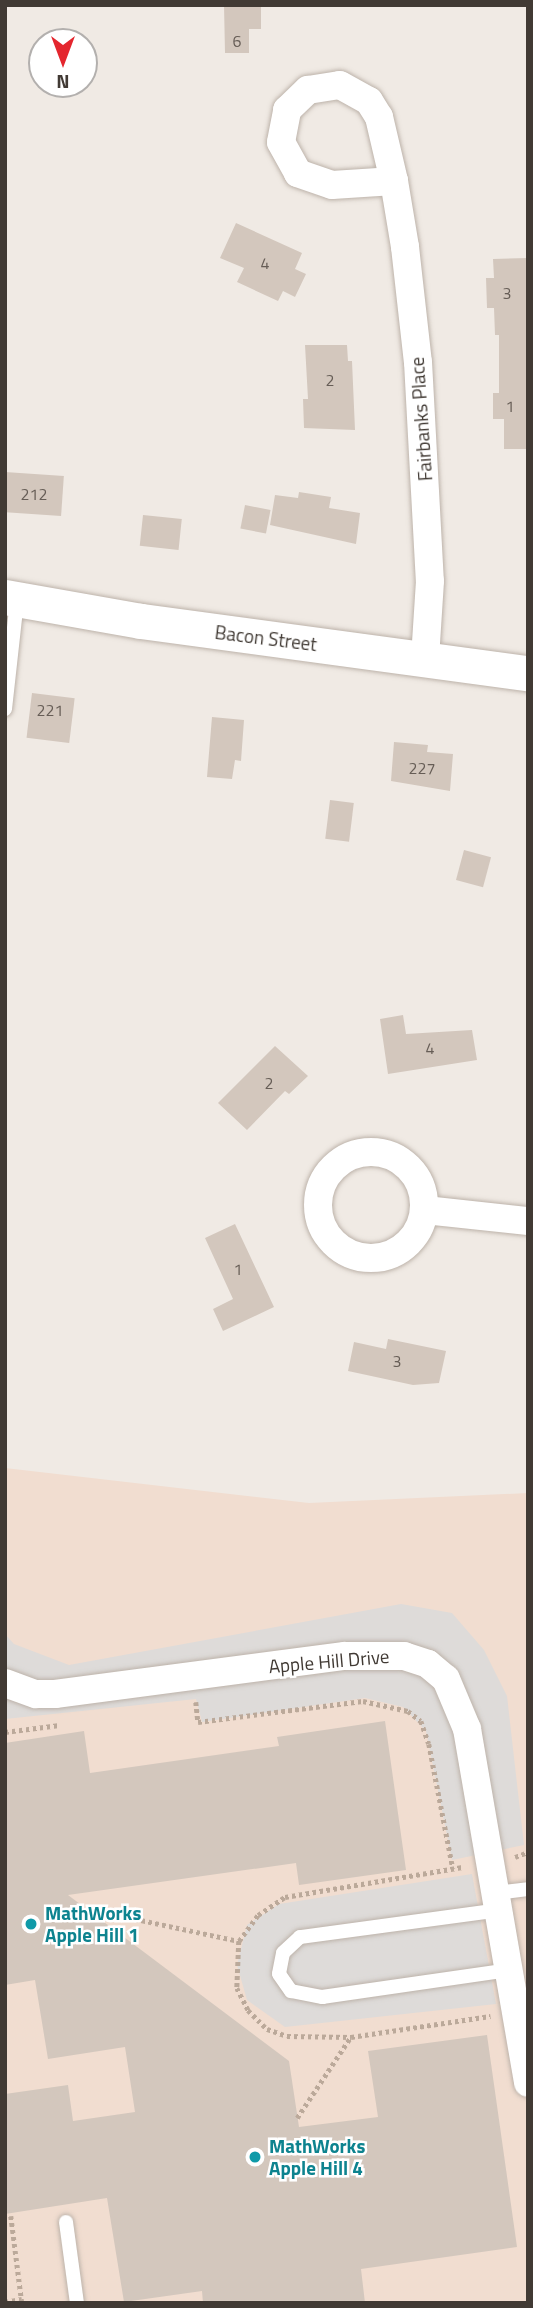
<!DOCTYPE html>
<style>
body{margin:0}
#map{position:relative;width:533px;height:2308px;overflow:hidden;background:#f0eae4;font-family:"Titillium Web",sans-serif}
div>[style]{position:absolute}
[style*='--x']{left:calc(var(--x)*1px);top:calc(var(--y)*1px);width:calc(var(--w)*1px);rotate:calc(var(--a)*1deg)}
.commercial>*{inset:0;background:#f1ddd0}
.parking>*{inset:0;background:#dedbd9}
.building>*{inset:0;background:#d3c7bd;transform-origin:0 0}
.path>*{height:4.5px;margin-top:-2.25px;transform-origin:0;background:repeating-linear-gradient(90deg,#bba99a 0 3.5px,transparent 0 7px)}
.roads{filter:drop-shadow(0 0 2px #bdb3aa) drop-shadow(0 0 2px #bdb3aa)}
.service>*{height:14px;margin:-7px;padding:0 7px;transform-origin:7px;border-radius:7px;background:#fff}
.minor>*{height:28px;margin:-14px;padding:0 14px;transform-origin:14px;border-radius:14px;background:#fff}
.minor>.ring{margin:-14px;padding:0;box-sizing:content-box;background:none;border:28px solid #fff;border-radius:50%}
.tertiary>*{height:35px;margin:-17.5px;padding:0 17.5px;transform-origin:17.5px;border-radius:17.5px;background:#fff}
.dots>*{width:19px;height:19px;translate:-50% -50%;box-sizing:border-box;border:4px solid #fff;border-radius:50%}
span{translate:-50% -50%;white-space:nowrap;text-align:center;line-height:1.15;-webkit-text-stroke:5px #fff;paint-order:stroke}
.number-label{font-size:16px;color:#665d56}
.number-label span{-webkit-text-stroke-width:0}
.street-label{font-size:19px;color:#413a34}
.culture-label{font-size:19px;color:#0d838f;font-weight:700}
.left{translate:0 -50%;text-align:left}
.frame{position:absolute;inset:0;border:7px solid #413a34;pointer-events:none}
.north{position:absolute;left:28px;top:28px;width:70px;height:70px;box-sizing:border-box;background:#fff;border:2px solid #b3b0ae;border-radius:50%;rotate:180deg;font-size:19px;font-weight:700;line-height:28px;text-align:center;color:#413a34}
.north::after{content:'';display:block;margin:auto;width:24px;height:32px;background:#e4262e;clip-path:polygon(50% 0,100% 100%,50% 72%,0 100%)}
</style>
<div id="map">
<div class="commercial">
<div style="clip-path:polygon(5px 1468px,309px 1503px,528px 1493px,528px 2303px,5px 2303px)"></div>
</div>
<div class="parking">
<div style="clip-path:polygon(401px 1604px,452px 1613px,484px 1650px,507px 1696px,524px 1845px,452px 1860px,426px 1731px,403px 1707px,365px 1698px,202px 1722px,196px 1699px,5px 1719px,5px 1634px,14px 1644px,69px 1665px)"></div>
<div style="clip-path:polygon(472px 1874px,496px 2004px,285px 2027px,247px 2000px,237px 1965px,247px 1925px,279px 1904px)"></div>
</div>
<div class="building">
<div style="clip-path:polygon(224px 5px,261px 5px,261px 29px,249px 29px,249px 53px,225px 53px)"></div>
<div style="clip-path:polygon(236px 223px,302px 253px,295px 269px,306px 274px,295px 297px,283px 291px,278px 301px,237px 282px,244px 268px,220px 258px)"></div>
<div style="clip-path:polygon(528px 258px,528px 449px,504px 449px,504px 419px,493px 419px,493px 393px,499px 393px,499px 335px,495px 335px,494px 308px,487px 308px,486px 278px,494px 278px,493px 259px)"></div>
<div style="clip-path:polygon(305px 345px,347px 345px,348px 361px,352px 361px,355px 430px,304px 428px,303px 399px,308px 399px)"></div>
<div style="left:5px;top:472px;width:59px;height:40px;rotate:4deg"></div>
<div style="clip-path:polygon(299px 492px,331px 497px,329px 508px,360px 513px,356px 544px,270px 525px,275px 495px,298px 498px)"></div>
<div style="left:245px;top:505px;width:26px;height:24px;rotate:11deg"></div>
<div style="left:143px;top:515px;width:39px;height:31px;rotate:6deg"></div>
<div style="left:32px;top:693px;width:43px;height:45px;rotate:7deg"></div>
<div style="clip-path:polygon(212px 717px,244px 720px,241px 761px,235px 760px,232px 779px,207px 777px)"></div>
<div style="clip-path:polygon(394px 742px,428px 745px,427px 752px,453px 754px,450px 791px,391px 781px)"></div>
<div style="left:330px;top:800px;width:24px;height:39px;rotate:7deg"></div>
<div style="left:464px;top:850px;width:28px;height:31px;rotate:15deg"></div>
<div style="clip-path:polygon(403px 1015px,406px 1034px,472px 1030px,477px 1060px,388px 1074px,380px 1019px)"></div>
<div style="clip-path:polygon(275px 1046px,308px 1076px,289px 1094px,285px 1091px,247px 1130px,218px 1103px)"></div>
<div style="clip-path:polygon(235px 1224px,274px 1307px,223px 1331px,213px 1309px,233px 1299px,205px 1238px)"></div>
<div style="clip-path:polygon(388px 1339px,446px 1351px,439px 1383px,413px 1385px,348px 1371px,354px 1342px,386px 1349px)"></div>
<div style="clip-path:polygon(385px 1721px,406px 1870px,299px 1885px,296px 1863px,68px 1895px,289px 2061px,299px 2127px,378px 2117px,368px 2051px,487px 2035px,517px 2247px,361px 2269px,365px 2303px,203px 2303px,202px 2291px,124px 2302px,107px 2198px,5px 2214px,5px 2094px,68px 2085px,73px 2121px,135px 2112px,125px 2047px,48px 2059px,35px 1980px,5px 1985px,5px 1743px,84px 1731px,90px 1773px,279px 1746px,277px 1737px)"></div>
</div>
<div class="path">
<div style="--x:196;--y:1702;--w:20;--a:84"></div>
<div style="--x:198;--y:1722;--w:166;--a:-7.3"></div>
<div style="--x:363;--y:1701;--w:46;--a:12.5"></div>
<div style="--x:408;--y:1711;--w:16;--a:38"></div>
<div style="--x:421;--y:1721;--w:24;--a:71"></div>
<div style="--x:429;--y:1744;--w:127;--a:79.1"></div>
<div style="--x:5;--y:1732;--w:55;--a:-7.3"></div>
<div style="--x:515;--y:1857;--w:14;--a:-21"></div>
<div style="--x:80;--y:1907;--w:163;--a:12.1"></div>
<div style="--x:239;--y:1941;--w:32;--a:-54"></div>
<div style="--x:258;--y:1915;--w:32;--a:-34"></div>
<div style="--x:285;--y:1897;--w:180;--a:-9.6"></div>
<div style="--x:239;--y:1941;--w:47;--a:92.4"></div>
<div style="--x:237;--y:1988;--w:25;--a:63"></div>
<div style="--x:248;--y:2010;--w:27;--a:45"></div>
<div style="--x:267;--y:2029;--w:21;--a:19"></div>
<div style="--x:287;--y:2036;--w:64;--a:0.9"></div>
<div style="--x:351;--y:2037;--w:141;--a:-8.6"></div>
<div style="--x:297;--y:2118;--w:96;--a:-56.5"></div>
<div style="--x:11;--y:2216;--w:88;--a:82.8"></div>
<div style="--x:5;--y:2302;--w:17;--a:-10"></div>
</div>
<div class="roads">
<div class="service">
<div style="--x:5;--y:709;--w:110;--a:-83.7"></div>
<div style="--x:496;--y:1893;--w:32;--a:-7"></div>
<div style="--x:500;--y:1910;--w:202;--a:172.3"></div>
<div style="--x:300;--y:1937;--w:23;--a:137"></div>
<div style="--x:283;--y:1953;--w:21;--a:101"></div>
<div style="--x:279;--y:1974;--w:21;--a:55"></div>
<div style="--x:291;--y:1991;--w:32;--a:11"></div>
<div style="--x:322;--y:1997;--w:190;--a:-8.2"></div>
<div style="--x:66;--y:2222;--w:82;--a:82.3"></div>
</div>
<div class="minor">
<div style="--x:394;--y:181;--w:62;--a:176.3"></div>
<div style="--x:332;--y:185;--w:36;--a:-161"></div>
<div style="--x:298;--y:173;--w:35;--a:-119"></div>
<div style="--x:281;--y:142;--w:33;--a:-79"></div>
<div style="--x:287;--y:110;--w:29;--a:-44"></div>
<div style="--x:308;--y:90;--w:32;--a:-9"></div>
<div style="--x:340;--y:85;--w:33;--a:29"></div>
<div style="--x:369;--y:101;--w:19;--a:58"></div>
<div style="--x:379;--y:117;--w:66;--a:76.8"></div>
<div style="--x:394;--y:181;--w:67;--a:80.5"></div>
<div style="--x:405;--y:247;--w:116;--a:83.6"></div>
<div style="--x:418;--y:362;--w:219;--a:86.9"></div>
<div style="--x:430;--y:581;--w:78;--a:93.7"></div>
<div class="ring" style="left:318px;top:1152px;width:78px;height:78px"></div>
<div style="--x:425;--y:1210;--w:104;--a:6.1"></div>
<div style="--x:5;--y:1683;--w:33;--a:20"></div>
<div style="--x:36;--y:1694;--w:19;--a:0"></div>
<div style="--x:55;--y:1694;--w:292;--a:-7.5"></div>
<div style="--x:345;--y:1656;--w:59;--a:0"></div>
<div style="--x:404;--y:1656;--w:25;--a:18"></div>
<div style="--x:428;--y:1664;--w:23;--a:40"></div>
<div style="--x:446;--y:1679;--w:54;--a:67.2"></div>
<div style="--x:467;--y:1729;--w:359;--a:80.2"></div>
</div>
<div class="tertiary">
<div style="--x:5;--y:597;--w:138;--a:10"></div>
<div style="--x:141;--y:621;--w:390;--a:7.7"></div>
</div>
</div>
<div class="dots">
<div style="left:31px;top:1924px;background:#0f9aa8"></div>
<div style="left:255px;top:2157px;background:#0f9aa8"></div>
</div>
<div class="number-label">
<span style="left:237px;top:41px">6</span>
<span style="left:265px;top:263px">4</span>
<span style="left:507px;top:293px">3</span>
<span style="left:330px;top:380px">2</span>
<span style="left:510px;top:406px">1</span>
<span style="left:34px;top:494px">212</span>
<span style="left:50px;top:710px">221</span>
<span style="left:422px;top:768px">227</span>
<span style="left:430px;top:1048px">4</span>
<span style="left:269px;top:1083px">2</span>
<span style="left:238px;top:1269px">1</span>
<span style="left:397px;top:1361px">3</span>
</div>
<div class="street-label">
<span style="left:421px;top:419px;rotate:-94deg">Fairbanks Place</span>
<span style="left:266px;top:638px;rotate:7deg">Bacon Street</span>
<span style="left:329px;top:1661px;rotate:-5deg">Apple Hill Drive</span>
</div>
<div class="culture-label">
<span class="left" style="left:45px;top:1924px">MathWorks<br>Apple Hill 1</span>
<span class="left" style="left:269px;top:2157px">MathWorks<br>Apple Hill 4</span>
</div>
<div class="frame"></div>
<div class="north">N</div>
</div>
